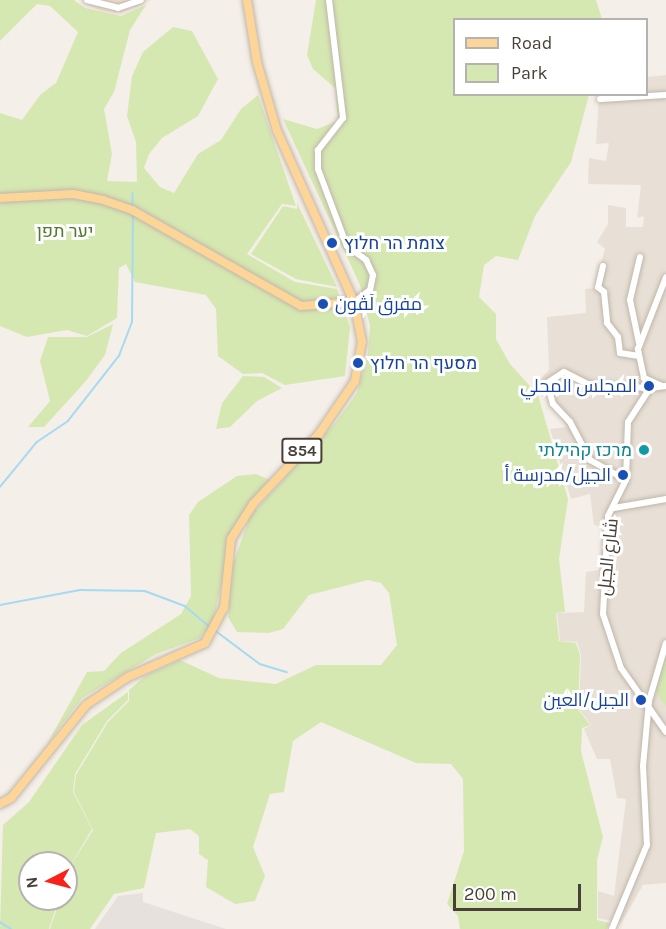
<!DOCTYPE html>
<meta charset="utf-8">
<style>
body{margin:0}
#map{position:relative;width:666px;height:929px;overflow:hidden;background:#f4efe8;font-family:Karla,Cairo,Heebo,sans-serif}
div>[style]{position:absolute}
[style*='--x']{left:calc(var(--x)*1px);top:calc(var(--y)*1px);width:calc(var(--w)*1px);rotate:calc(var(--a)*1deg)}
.residential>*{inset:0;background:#e8e0d6}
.commercial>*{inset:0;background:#f6e3d4}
.industrial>*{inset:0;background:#e7e1dd}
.green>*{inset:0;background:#d6e8b1}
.stream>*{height:1.5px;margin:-0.75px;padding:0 0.75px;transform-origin:0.75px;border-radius:0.75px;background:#a5daf0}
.roads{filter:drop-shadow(0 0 2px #c0b6ab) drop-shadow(0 0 2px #c0b6ab)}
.minor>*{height:6px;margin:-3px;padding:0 3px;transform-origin:3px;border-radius:3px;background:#fff}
.major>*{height:8px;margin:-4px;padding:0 4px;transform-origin:4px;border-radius:4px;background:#fed598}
.dots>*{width:16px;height:16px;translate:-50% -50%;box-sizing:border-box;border:3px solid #fff;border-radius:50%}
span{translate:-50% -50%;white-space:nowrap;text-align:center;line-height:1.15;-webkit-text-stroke:6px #fff;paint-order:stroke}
.shield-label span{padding:2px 4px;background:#fff;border:2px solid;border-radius:4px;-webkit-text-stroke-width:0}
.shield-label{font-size:16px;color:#483f37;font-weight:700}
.park-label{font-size:18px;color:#517a2a}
.transit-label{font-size:18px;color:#164399}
.left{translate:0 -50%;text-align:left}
.right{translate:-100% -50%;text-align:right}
.culture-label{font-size:18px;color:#0d838f}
.street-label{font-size:18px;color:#483f37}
.legend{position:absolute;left:453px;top:18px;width:195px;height:78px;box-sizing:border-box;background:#fff;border:2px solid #b6b2af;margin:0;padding:8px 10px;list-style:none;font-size:18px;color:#483f37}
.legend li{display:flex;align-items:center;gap:12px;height:30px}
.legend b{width:30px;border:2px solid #b6b2af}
.north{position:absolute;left:18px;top:851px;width:60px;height:60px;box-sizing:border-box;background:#fff;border:2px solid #b6b2af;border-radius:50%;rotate:264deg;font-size:16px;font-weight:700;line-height:24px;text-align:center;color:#483f37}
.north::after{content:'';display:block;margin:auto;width:21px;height:27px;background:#f9221a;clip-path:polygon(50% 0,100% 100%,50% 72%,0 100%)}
.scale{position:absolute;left:453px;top:884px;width:128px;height:27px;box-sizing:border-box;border:3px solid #483f37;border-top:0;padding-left:8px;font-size:18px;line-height:21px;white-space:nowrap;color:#483f37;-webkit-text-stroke:4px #fff;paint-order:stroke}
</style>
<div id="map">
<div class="residential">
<div style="clip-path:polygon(666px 75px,666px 883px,643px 885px,621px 923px,598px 918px,598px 891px,614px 896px,626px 799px,617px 798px,610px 759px,597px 759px,584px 729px,591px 725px,579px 709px,581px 655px,577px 642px,560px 641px,557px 613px,584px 612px,586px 572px,599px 570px,606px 528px,594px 525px,590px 494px,571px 499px,550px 429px,567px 427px,539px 380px,549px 370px,547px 317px,586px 313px,585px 289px,594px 288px,605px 249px,597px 242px,608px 224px,608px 205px,626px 208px,626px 227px,643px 227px,644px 216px,637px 218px,641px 185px,588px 184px,589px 158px,606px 161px,609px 143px,596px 144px,599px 95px,646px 94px,647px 77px)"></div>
</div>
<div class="commercial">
<div style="clip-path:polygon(80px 0,151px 0,121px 13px,100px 11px)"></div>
</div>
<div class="industrial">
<div style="clip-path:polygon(143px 893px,143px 902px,226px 929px,95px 929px,118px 896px)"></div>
</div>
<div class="green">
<div style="clip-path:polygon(0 0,74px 0,85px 8px,121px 16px,146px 5px,130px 30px,114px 92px,104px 109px,112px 154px,107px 181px,137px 182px,136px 142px,127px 116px,132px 76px,143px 52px,173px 27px,192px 31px,218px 79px,198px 116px,162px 138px,149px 154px,144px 168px,160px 187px,174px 193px,198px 154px,221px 140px,241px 109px,258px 95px,296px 206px,282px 204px,247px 254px,295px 282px,337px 289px,350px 327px,345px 376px,285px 385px,262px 373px,243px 374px,218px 356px,216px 309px,206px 295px,135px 282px,126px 264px,119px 268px,117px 318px,87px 336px,67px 330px,27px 337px,0 326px,0 113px,22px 120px,41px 94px,56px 83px,78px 32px,50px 6px,37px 4px,0 41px)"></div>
<div style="clip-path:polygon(316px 0,596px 0,602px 19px,454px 20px,454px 94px,589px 95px,571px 162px,535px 216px,518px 260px,496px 256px,484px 265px,479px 297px,496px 314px,496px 339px,510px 364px,538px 395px,568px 499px,559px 559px,565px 612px,556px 613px,559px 641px,576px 643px,580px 655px,578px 709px,590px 725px,582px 728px,581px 751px,603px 837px,597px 860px,597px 920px,609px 923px,607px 929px,460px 929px,458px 916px,447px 904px,464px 851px,463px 779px,451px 764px,416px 763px,321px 722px,293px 741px,284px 792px,270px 794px,253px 847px,265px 876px,255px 901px,235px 904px,206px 887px,208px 860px,199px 854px,199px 836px,190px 829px,156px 833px,144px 888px,114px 894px,90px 929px,50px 929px,60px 899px,66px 899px,68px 870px,93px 830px,74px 792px,76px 775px,108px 722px,129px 701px,129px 690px,145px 676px,180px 660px,219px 678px,276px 684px,316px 665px,381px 665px,397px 645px,389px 593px,381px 583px,368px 580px,309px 595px,283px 629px,269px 633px,237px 632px,228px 617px,233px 564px,250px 516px,336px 422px,357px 393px,368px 354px,370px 326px,360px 285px,283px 119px,317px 129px,338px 121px,335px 88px,313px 69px,307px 55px)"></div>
<div style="clip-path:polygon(297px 203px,337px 287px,296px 279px,251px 254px,283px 206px,297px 209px)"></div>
<div style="clip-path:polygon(113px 324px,105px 355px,85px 382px,44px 427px,28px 427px,50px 401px,40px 361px,48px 337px,87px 337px)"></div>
<div style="clip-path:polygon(243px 376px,264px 377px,282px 388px,257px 401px,230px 427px,216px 429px,222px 403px)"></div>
<div style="clip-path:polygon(256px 474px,270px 480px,234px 526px,213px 622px,200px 638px,156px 654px,82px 698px,47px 744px,87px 672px,104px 671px,121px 653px,181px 614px,191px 596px,189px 515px,198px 502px,237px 476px)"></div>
<div style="clip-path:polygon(666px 655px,666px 707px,656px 692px)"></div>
<div style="clip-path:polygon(128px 692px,128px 700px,107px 721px,75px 774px,73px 792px,92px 829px,66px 873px,66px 863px,30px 863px,30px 899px,59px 899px,49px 929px,0 929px,3px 825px,29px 802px,82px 725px)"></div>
</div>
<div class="stream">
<div style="--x:133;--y:193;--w:14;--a:90"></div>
<div style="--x:0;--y:487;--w:58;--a:-50.6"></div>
<div style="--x:37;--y:442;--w:37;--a:-34"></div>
<div style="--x:68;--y:421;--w:83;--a:-51.9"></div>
<div style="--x:119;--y:356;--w:36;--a:-69"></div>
<div style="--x:132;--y:322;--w:107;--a:-89.5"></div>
<div style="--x:0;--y:605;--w:81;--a:-10.6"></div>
<div style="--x:80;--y:590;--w:65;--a:0.9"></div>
<div style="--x:145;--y:591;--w:43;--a:20.6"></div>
<div style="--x:185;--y:606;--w:33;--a:40"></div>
<div style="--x:216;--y:631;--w:55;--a:36.9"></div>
<div style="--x:260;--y:664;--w:28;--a:17"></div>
<div style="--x:0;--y:922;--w:13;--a:32"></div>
</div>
<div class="roads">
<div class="minor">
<div style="--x:87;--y:0;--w:32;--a:14"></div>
<div style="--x:118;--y:8;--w:24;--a:-19"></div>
<div style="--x:329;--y:0;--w:119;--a:83.2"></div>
<div style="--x:343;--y:118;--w:41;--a:128"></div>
<div style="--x:318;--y:150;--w:19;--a:90"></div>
<div style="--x:318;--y:169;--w:82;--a:69.4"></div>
<div style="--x:347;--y:246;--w:24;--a:36"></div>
<div style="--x:366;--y:260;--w:17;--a:65"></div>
<div style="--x:373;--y:275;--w:15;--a:101"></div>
<div style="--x:370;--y:290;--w:20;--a:143"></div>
<div style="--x:600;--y:99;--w:66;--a:-3.5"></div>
<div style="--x:603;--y:266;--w:22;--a:103"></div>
<div style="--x:598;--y:287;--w:8;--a:40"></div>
<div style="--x:604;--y:292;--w:31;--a:84"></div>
<div style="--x:607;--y:323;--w:18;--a:52"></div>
<div style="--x:618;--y:337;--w:16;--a:83"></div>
<div style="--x:620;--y:353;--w:19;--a:9"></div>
<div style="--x:639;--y:343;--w:44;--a:-101.8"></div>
<div style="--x:630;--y:300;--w:44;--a:-76.9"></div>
<div style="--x:662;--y:386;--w:20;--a:-156"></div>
<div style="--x:644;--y:378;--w:30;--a:-102"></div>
<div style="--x:638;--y:349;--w:77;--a:-68.7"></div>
<div style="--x:666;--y:386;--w:16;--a:173"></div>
<div style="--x:650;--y:388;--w:40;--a:122.9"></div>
<div style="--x:628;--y:422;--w:58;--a:92"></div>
<div style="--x:626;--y:480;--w:40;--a:116.6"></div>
<div style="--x:608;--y:516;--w:98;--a:92.9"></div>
<div style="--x:603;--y:614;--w:57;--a:71.6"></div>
<div style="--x:621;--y:668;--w:78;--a:54.9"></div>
<div style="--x:626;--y:480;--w:41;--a:-150.9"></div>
<div style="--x:590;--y:460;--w:43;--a:-117.8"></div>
<div style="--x:570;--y:422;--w:25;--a:-133"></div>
<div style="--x:553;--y:404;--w:22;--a:-106"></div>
<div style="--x:547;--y:383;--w:20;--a:-33"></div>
<div style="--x:564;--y:372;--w:28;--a:27"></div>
<div style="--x:589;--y:385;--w:61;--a:2.8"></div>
<div style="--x:614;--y:508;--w:53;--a:-9.8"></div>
<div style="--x:612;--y:929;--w:91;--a:-67.4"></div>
<div style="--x:647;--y:845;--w:79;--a:-92.9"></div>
<div style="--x:643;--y:766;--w:65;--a:-84.7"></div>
<div style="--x:649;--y:701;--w:60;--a:-73.7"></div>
</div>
<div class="major">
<div style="--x:0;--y:198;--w:73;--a:-3.1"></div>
<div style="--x:73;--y:194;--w:31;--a:11"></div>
<div style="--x:103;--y:200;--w:31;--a:19"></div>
<div style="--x:132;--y:210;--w:194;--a:29.6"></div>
<div style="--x:301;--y:306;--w:53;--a:-4.3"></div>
<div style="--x:0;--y:804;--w:13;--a:-29"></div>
<div style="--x:11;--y:798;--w:119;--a:-51.1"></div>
<div style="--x:86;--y:705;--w:50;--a:-33.7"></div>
<div style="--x:128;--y:677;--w:84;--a:-23.8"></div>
<div style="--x:205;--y:643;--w:40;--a:-62"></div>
<div style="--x:224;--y:608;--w:69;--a:-84.2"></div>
<div style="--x:231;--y:539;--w:41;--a:-57.8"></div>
<div style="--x:253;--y:504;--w:96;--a:-46.7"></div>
<div style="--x:319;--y:434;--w:64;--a:-55.8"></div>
<div style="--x:355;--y:381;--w:40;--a:-80"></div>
<div style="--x:362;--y:342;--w:41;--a:-101.3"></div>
<div style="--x:354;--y:302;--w:188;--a:-114.2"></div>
<div style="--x:277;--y:131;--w:72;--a:-106.2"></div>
<div style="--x:257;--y:62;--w:63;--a:-99.2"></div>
</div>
</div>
<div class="dots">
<div style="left:332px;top:243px;background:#1a4fb4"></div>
<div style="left:323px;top:304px;background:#1a4fb4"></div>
<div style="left:358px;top:363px;background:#1a4fb4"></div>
<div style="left:649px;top:386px;background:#1a4fb4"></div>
<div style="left:644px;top:450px;background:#0f9aa8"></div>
<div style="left:623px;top:475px;background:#1a4fb4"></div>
<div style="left:641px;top:700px;background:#1a4fb4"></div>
</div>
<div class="shield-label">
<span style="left:302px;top:451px">854</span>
</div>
<div class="park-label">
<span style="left:65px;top:231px">יער תפן</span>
</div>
<div class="transit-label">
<span class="left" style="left:344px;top:243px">צומת הר חלוץ</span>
<span class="left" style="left:335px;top:304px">مفرق لَڤون</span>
<span class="left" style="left:370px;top:363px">מסעף הר חלוץ</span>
<span class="right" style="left:637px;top:386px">المجلس المحلي</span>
<span class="right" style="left:611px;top:475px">الجيل/مدرسة أ</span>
<span class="right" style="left:629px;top:700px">الجبل/العين</span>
</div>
<div class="culture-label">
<span class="right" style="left:632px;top:450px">מרכז קהילתי</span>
</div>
<div class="street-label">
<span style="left:608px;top:557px;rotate:-84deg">شارع الجبل</span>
</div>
<ul class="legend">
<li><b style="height:8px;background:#fed598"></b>Road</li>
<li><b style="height:16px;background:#d6e8b1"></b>Park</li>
</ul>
<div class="north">N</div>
<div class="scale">200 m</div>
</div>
